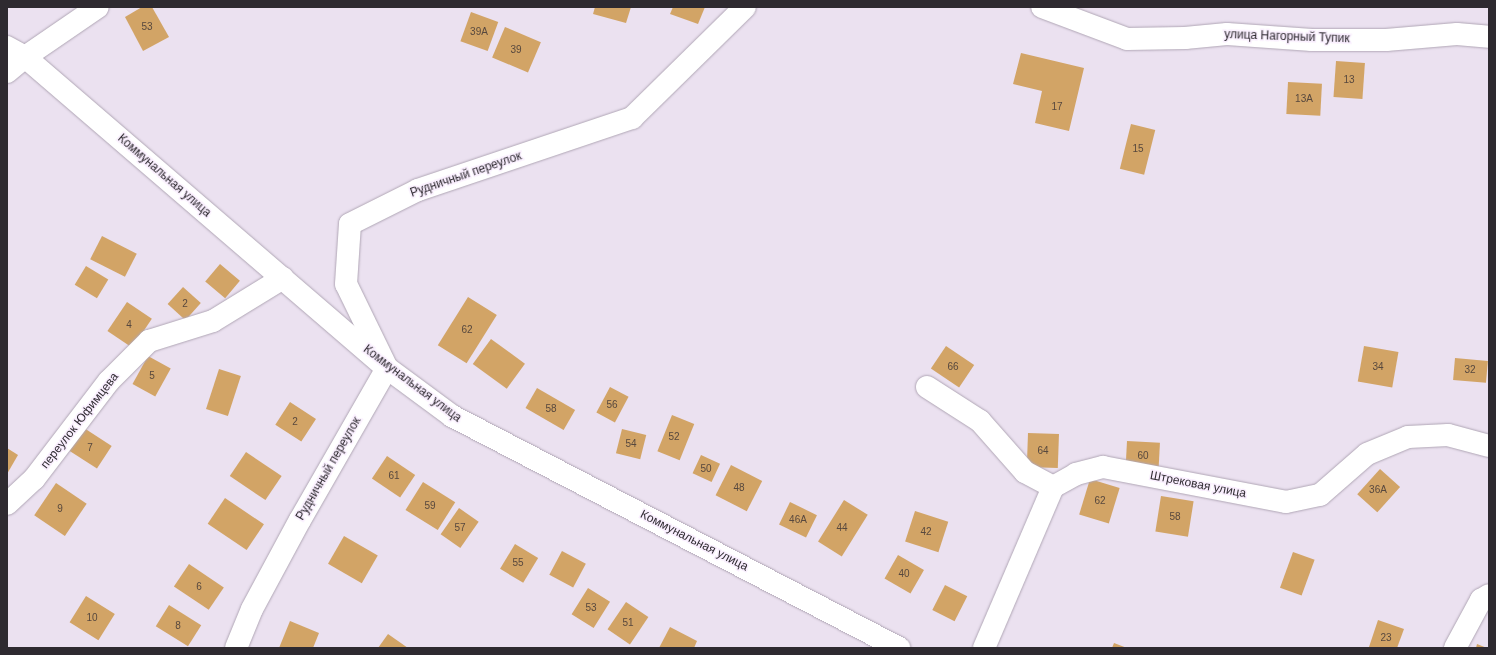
<!DOCTYPE html>
<meta charset="utf-8">
<style>
body{margin:0}
#map{position:relative;width:1496px;height:655px;overflow:hidden;background:#ebe1f0;font-family:Arial,sans-serif}
div>[style]{position:absolute}
[style*='--x']{left:calc(var(--x)*1px);top:calc(var(--y)*1px);width:calc(var(--w)*1px);rotate:calc(var(--a)*1deg)}
.building>*{inset:0;background:#d2a466;transform-origin:0 0}
.roads{filter:drop-shadow(0 0 1px #b0a6b5) drop-shadow(0 0 1px #b0a6b5)}
.minor>*{height:22px;margin:-11px;padding:0 11px;transform-origin:11px;border-radius:11px;background:#fff}
span{translate:-50% -50%;white-space:nowrap;text-align:center;line-height:1.15;-webkit-text-stroke:3px #f9eefe;paint-order:stroke}
.number-label{font-size:10px;color:#57483e}
.number-label span{-webkit-text-stroke-width:0}
.street-label{font-size:12px;color:#2e2a30}
.frame{position:absolute;inset:0;border:8px solid #2e2a30;pointer-events:none}
</style>
<div id="map">
<div class="building">
<div style="clip-path:polygon(142px 7px,152px 7px,169px 37px,143px 51px,125px 17px)"></div>
<div style="clip-path:polygon(595px 7px,631px 7px,626px 23px,593px 14px)"></div>
<div style="clip-path:polygon(673px 7px,705px 7px,698px 24px,670px 14px)"></div>
<div style="left:471px;top:12px;width:29px;height:31px;rotate:20deg"></div>
<div style="left:505px;top:27px;width:39px;height:33px;rotate:23deg"></div>
<div style="clip-path:polygon(1021px 53px,1084px 68px,1069px 131px,1035px 123px,1042px 91px,1013px 84px)"></div>
<div style="left:1336px;top:61px;width:29px;height:36px;rotate:4deg"></div>
<div style="left:1288px;top:82px;width:34px;height:32px;rotate:3deg"></div>
<div style="left:1131px;top:124px;width:25px;height:46px;rotate:14deg"></div>
<div style="left:102px;top:236px;width:39px;height:26px;rotate:27deg"></div>
<div style="left:220px;top:264px;width:26px;height:23px;rotate:40deg"></div>
<div style="left:86px;top:266px;width:26px;height:22px;rotate:31deg"></div>
<div style="left:183px;top:287px;width:24px;height:23px;rotate:42deg"></div>
<div style="left:468px;top:297px;width:34px;height:57px;rotate:32deg"></div>
<div style="left:127px;top:302px;width:30px;height:35px;rotate:34deg"></div>
<div style="left:491px;top:339px;width:42px;height:31px;rotate:36deg"></div>
<div style="left:946px;top:346px;width:34px;height:27px;rotate:34deg"></div>
<div style="left:1364px;top:346px;width:35px;height:36px;rotate:10deg"></div>
<div style="left:148px;top:356px;width:26px;height:32px;rotate:29deg"></div>
<div style="left:1455px;top:358px;width:33px;height:22px;rotate:5deg"></div>
<div style="left:219px;top:369px;width:23px;height:42px;rotate:18deg"></div>
<div style="left:610px;top:387px;width:21px;height:29px;rotate:28deg"></div>
<div style="left:537px;top:388px;width:44px;height:23px;rotate:30deg"></div>
<div style="left:290px;top:402px;width:31px;height:27px;rotate:33deg"></div>
<div style="left:672px;top:415px;width:24px;height:39px;rotate:22deg"></div>
<div style="left:84px;top:428px;width:33px;height:27px;rotate:33deg"></div>
<div style="left:622px;top:429px;width:25px;height:25px;rotate:14deg"></div>
<div style="left:1028px;top:433px;width:31px;height:34px;rotate:2deg"></div>
<div style="left:1127px;top:441px;width:33px;height:28px;rotate:3deg"></div>
<div style="clip-path:polygon(7px 448px,18px 455px,7px 474px)"></div>
<div style="left:246px;top:452px;width:43px;height:29px;rotate:34deg"></div>
<div style="left:701px;top:455px;width:21px;height:20px;rotate:25deg"></div>
<div style="left:387px;top:456px;width:34px;height:27px;rotate:34deg"></div>
<div style="left:731px;top:465px;width:35px;height:34px;rotate:27deg"></div>
<div style="left:1380px;top:469px;width:27px;height:34px;rotate:42deg"></div>
<div style="left:1090px;top:479px;width:31px;height:37px;rotate:17deg"></div>
<div style="left:423px;top:482px;width:38px;height:33px;rotate:32deg"></div>
<div style="left:56px;top:483px;width:37px;height:39px;rotate:34deg"></div>
<div style="left:1161px;top:496px;width:33px;height:36px;rotate:9deg"></div>
<div style="left:225px;top:498px;width:47px;height:31px;rotate:34deg"></div>
<div style="left:844px;top:500px;width:28px;height:49px;rotate:32deg"></div>
<div style="left:790px;top:502px;width:30px;height:25px;rotate:26deg"></div>
<div style="left:459px;top:508px;width:24px;height:32px;rotate:35deg"></div>
<div style="left:915px;top:511px;width:35px;height:32px;rotate:18deg"></div>
<div style="left:344px;top:536px;width:39px;height:32px;rotate:30deg"></div>
<div style="left:515px;top:544px;width:27px;height:29px;rotate:31deg"></div>
<div style="left:562px;top:551px;width:27px;height:27px;rotate:28deg"></div>
<div style="left:1293px;top:552px;width:23px;height:38px;rotate:20deg"></div>
<div style="left:898px;top:555px;width:30px;height:27px;rotate:30deg"></div>
<div style="left:189px;top:564px;width:42px;height:27px;rotate:34deg"></div>
<div style="left:945px;top:585px;width:25px;height:28px;rotate:27deg"></div>
<div style="left:588px;top:588px;width:26px;height:31px;rotate:32deg"></div>
<div style="left:86px;top:596px;width:34px;height:31px;rotate:32deg"></div>
<div style="left:626px;top:602px;width:27px;height:33px;rotate:34deg"></div>
<div style="left:169px;top:605px;width:38px;height:25px;rotate:32deg"></div>
<div style="clip-path:polygon(1378px 620px,1404px 629px,1397px 648px,1369px 647px)"></div>
<div style="clip-path:polygon(290px 621px,319px 633px,313px 648px,279px 648px)"></div>
<div style="clip-path:polygon(670px 627px,697px 641px,694px 648px,659px 648px)"></div>
<div style="clip-path:polygon(388px 634px,408px 648px,378px 648px)"></div>
<div style="clip-path:polygon(1114px 643px,1127px 648px,1112px 648px)"></div>
<div style="clip-path:polygon(1477px 644px,1487px 648px,1476px 648px)"></div>
</div>
<div class="roads">
<div class="minor">
<div style="--x:1042;--y:7;--w:91;--a:20.6"></div>
<div style="--x:1127;--y:39;--w:58;--a:-1"></div>
<div style="--x:1185;--y:38;--w:42;--a:-5.4"></div>
<div style="--x:1227;--y:34;--w:85;--a:4"></div>
<div style="--x:1312;--y:40;--w:74;--a:0"></div>
<div style="--x:1386;--y:40;--w:71;--a:-4.8"></div>
<div style="--x:1457;--y:34;--w:32;--a:5"></div>
<div style="--x:7;--y:47;--w:21;--a:29"></div>
<div style="--x:25;--y:57;--w:477;--a:40.7"></div>
<div style="--x:387;--y:368;--w:81;--a:36.4"></div>
<div style="--x:452;--y:416;--w:504;--a:27.43"></div>
<div style="--x:7;--y:72;--w:23;--a:-40"></div>
<div style="--x:25;--y:57;--w:88;--a:-34.4"></div>
<div style="--x:927;--y:387;--w:63;--a:32.7"></div>
<div style="--x:980;--y:421;--w:68;--a:48.6"></div>
<div style="--x:1025;--y:472;--w:32;--a:28"></div>
<div style="--x:1053;--y:487;--w:26;--a:-29"></div>
<div style="--x:1076;--y:474;--w:28;--a:-15"></div>
<div style="--x:1103;--y:467;--w:186;--a:10.8"></div>
<div style="--x:1286;--y:502;--w:35;--a:-12"></div>
<div style="--x:1320;--y:495;--w:62;--a:-41.1"></div>
<div style="--x:1367;--y:454;--w:44;--a:-22.5"></div>
<div style="--x:1408;--y:437;--w:40;--a:-2.9"></div>
<div style="--x:1448;--y:435;--w:42;--a:15"></div>
<div style="--x:7;--y:504;--w:37;--a:-43"></div>
<div style="--x:34;--y:479;--w:123;--a:-52.6"></div>
<div style="--x:109;--y:381;--w:57;--a:-45"></div>
<div style="--x:149;--y:341;--w:67;--a:-17.4"></div>
<div style="--x:213;--y:321;--w:82;--a:-31.6"></div>
<div style="--x:236;--y:648;--w:42;--a:-67.7"></div>
<div style="--x:252;--y:609;--w:101;--a:-61.7"></div>
<div style="--x:300;--y:520;--w:175;--a:-60.2"></div>
<div style="--x:387;--y:368;--w:93;--a:-116"></div>
<div style="--x:346;--y:284;--w:60;--a:-86.2"></div>
<div style="--x:350;--y:224;--w:76;--a:-26.6"></div>
<div style="--x:418;--y:190;--w:226;--a:-18.6"></div>
<div style="--x:632;--y:118;--w:158;--a:-44.5"></div>
<div style="--x:984;--y:648;--w:175;--a:-66.8"></div>
<div style="--x:1455;--y:648;--w:55;--a:-61.6"></div>
<div style="--x:1481;--y:600;--w:9;--a:-32"></div>
</div>
</div>
<div class="number-label">
<span style="left:147px;top:27px">53</span>
<span style="left:479px;top:32px">39А</span>
<span style="left:516px;top:50px">39</span>
<span style="left:1349px;top:80px">13</span>
<span style="left:1304px;top:99px">13А</span>
<span style="left:1057px;top:107px">17</span>
<span style="left:1138px;top:149px">15</span>
<span style="left:185px;top:304px">2</span>
<span style="left:129px;top:325px">4</span>
<span style="left:467px;top:330px">62</span>
<span style="left:953px;top:367px">66</span>
<span style="left:1378px;top:367px">34</span>
<span style="left:1470px;top:370px">32</span>
<span style="left:152px;top:376px">5</span>
<span style="left:612px;top:405px">56</span>
<span style="left:551px;top:409px">58</span>
<span style="left:295px;top:422px">2</span>
<span style="left:674px;top:437px">52</span>
<span style="left:631px;top:444px">54</span>
<span style="left:90px;top:448px">7</span>
<span style="left:1043px;top:451px">64</span>
<span style="left:1143px;top:456px">60</span>
<span style="left:706px;top:469px">50</span>
<span style="left:394px;top:476px">61</span>
<span style="left:739px;top:488px">48</span>
<span style="left:1378px;top:490px">36А</span>
<span style="left:1100px;top:501px">62</span>
<span style="left:430px;top:506px">59</span>
<span style="left:60px;top:509px">9</span>
<span style="left:1175px;top:517px">58</span>
<span style="left:798px;top:520px">46А</span>
<span style="left:460px;top:528px">57</span>
<span style="left:842px;top:528px">44</span>
<span style="left:926px;top:532px">42</span>
<span style="left:518px;top:563px">55</span>
<span style="left:904px;top:574px">40</span>
<span style="left:199px;top:587px">6</span>
<span style="left:591px;top:608px">53</span>
<span style="left:92px;top:618px">10</span>
<span style="left:628px;top:623px">51</span>
<span style="left:178px;top:626px">8</span>
<span style="left:1386px;top:638px">23</span>
</div>
<div class="street-label">
<span style="left:1287px;top:37px;rotate:2deg">улица Нагорный Тупик</span>
<span style="left:466px;top:175px;rotate:-19deg">Рудничный переулок</span>
<span style="left:164px;top:176px;rotate:41deg">Коммунальная улица</span>
<span style="left:412px;top:384px;rotate:37deg">Коммунальная улица</span>
<span style="left:80px;top:421px;rotate:-52deg">переулок Юфимцева</span>
<span style="left:329px;top:469px;rotate:-60deg">Рудничный переулок</span>
<span style="left:1198px;top:485px;rotate:11deg">Штрековая улица</span>
<span style="left:694px;top:541px;rotate:27deg">Коммунальная улица</span>
</div>
<div class="frame"></div>
</div>
